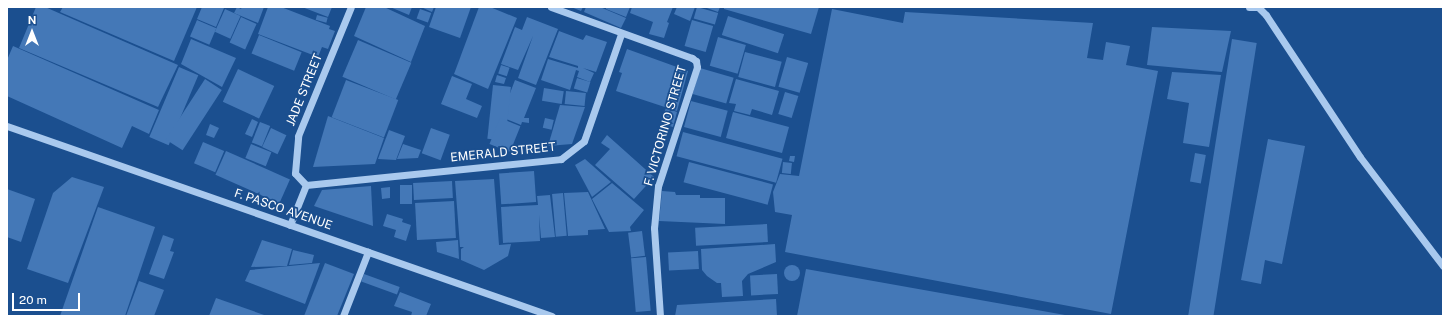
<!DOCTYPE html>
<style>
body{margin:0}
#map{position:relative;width:1450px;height:323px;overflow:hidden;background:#1b4f8f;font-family:"Public Sans",sans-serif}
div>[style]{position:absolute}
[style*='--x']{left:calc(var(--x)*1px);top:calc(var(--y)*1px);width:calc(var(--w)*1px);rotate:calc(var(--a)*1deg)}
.building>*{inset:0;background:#4478b7;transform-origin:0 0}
.round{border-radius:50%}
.minor>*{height:7px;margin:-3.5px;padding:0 3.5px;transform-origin:3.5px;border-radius:3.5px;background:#a9c9ee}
span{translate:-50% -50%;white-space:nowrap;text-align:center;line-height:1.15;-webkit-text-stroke:3.5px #1b4f8f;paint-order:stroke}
.street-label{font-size:12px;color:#fff}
.frame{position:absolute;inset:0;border:8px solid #fff;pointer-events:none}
.north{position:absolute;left:12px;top:12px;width:40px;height:40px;-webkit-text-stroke:3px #1b4f8f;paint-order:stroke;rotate:0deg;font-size:11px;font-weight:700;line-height:16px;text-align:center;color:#fff}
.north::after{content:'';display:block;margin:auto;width:14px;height:18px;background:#fff;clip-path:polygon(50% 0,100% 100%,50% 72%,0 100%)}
.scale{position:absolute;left:12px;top:293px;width:68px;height:18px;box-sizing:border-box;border:2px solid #fff;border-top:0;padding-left:5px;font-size:12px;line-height:14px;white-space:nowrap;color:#fff;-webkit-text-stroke:3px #1b4f8f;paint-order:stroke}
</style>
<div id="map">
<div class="building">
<div style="clip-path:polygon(36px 7px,45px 7px,178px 65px,158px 107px,19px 48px)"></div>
<div style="clip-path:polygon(63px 7px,197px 7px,174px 61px,60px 12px)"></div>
<div style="clip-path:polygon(202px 7px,224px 8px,216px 27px,197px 19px)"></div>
<div style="clip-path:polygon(237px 7px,241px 9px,242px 7px,264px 7px,258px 23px,234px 13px)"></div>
<div style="clip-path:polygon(268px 7px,281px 7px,330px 26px,329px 29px,335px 31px,328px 49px,322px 47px,318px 57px,258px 34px)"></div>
<div style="clip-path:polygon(302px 7px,332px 7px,328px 17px)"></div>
<div style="clip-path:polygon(366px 7px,384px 7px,425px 26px,411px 62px,354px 36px)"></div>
<div style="clip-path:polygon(390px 7px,412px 7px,409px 15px)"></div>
<div style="clip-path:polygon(421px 7px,434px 7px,432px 12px)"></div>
<div style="clip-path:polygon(436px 7px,471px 7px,460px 38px,429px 27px)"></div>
<div style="clip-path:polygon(479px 7px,490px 7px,517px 18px,488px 89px,454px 74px)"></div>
<div style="clip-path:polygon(571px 7px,583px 7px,581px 11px)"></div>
<div style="clip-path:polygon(586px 7px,600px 7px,626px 18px,621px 28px,584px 12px)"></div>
<div style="clip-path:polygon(606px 7px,630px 7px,626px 17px,606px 9px)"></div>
<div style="clip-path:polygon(632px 7px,673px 7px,667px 22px,669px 23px,664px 38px,649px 34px,653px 22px,630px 13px)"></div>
<div style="clip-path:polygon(677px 7px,695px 7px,690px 21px,674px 14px)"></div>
<div style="left:697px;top:7px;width:22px;height:12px;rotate:16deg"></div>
<div style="clip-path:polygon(704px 7px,720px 7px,718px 12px)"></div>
<div style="clip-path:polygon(724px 7px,819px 7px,811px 34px,724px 9px)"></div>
<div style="left:225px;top:9px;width:17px;height:25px;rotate:24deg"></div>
<div style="left:420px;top:9px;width:12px;height:10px;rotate:20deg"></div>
<div style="clip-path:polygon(832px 9px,903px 23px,905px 12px,1093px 23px,1087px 58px,1103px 60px,1106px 42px,1130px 46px,1126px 65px,1158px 71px,1111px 314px,785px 252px,792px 215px,775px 212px,773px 192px,780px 174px,799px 176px)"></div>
<div style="left:317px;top:15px;width:11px;height:5px;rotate:15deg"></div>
<div style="left:728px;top:16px;width:59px;height:20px;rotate:18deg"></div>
<div style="left:241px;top:17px;width:17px;height:28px;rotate:24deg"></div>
<div style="clip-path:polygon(527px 17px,558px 29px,536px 85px,518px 78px,533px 36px,518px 70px,501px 64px,515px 27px,522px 30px)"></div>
<div style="left:197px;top:20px;width:21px;height:18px;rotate:23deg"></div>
<div style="left:692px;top:20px;width:22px;height:27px;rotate:16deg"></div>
<div style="clip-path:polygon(1152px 27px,1231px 31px,1222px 72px,1147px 65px)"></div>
<div style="clip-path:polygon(559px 31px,583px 40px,586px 35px,607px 42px,596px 72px,583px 68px,594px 73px,590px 82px,577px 77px,579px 71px,576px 70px,570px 90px,541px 80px,548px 59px,578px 68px,578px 66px,549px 57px)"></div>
<div style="left:259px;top:35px;width:46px;height:20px;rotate:22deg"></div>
<div style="left:718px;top:37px;width:29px;height:30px;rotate:16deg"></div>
<div style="clip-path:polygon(191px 39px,236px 58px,222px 87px,181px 64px)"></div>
<div style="left:1232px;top:39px;width:25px;height:282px;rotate:9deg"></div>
<div style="left:358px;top:40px;width:58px;height:40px;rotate:23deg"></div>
<div style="clip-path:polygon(13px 46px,159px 110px,149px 134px,132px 126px,122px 148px,7px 96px,7px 60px)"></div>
<div style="clip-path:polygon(627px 49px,688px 71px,677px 111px,616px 91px,622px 73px,619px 72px)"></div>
<div style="left:745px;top:52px;width:38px;height:26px;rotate:15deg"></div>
<div style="left:787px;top:57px;width:22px;height:31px;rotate:16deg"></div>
<div style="left:501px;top:65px;width:9px;height:9px;rotate:18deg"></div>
<div style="left:179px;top:67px;width:21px;height:76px;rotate:23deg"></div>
<div style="left:700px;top:68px;width:35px;height:27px;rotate:16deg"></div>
<div style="left:238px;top:69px;width:40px;height:36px;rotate:25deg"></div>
<div style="clip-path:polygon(1172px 72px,1221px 75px,1209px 147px,1183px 143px,1189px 103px,1167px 99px)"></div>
<div style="clip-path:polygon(497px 75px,506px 78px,504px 84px,495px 82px)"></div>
<div style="clip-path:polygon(452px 76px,472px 84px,466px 99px,482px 106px,477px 118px,441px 104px)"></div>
<div style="left:577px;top:78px;width:14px;height:11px;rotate:17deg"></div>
<div style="left:205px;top:79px;width:20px;height:72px;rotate:33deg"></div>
<div style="clip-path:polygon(736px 79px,779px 91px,772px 115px,752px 109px,750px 115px,734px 111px,736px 104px,729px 103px)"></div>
<div style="left:346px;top:80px;width:56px;height:40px;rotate:21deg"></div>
<div style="clip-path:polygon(515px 80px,536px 88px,524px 118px,529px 118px,529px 123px,522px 122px,521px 125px,501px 117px)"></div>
<div style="left:493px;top:85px;width:18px;height:54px;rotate:6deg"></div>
<div style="left:544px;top:88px;width:20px;height:13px;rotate:9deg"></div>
<div style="left:566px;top:91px;width:20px;height:13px;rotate:6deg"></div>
<div style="left:785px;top:92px;width:14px;height:23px;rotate:17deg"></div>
<div style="left:691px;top:101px;width:38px;height:27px;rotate:15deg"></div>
<div style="clip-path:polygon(560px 105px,585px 107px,572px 144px,548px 146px)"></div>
<div style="clip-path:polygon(666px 108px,677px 112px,673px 127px,660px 123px)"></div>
<div style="left:733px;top:112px;width:58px;height:27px;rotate:15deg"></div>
<div style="clip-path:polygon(328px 116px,384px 138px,375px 164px,313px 167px)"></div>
<div style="left:500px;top:118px;width:22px;height:28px;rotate:22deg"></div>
<div style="left:545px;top:118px;width:9px;height:10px;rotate:13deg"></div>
<div style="clip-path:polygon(252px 119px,258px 122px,252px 137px,245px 134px)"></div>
<div style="left:260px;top:122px;width:11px;height:22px;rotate:22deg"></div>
<div style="clip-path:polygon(210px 124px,219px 128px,214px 138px,206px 135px)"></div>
<div style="left:271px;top:128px;width:17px;height:21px;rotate:25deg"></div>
<div style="left:431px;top:128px;width:20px;height:27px;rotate:20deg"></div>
<div style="clip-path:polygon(389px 130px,405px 136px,396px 160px,378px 159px)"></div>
<div style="left:683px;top:132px;width:103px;height:25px;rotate:15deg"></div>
<div style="clip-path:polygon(607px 135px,654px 177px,634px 199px,595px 165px,610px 149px,601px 143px)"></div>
<div style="clip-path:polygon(1268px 139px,1305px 146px,1282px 264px,1265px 260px,1261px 284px,1241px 280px)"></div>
<div style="left:203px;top:142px;width:23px;height:23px;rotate:23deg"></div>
<div style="left:251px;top:144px;width:22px;height:15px;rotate:22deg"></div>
<div style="clip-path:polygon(403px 144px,421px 150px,418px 158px,397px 159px)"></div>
<div style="left:226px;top:151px;width:70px;height:26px;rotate:24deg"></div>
<div style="left:1195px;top:153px;width:11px;height:29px;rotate:10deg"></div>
<div style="clip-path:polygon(790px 156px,795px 156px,794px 162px,789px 161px)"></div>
<div style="clip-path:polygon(585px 159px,611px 182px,592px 197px,575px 165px)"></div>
<div style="left:689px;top:162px;width:87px;height:21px;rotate:15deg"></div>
<div style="left:783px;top:162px;width:9px;height:11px;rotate:6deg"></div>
<div style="left:534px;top:171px;width:31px;height:35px;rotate:86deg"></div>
<div style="clip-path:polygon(72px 177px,104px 187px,68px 283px,27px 269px,53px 193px)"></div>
<div style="clip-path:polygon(494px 179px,499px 245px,511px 244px,508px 256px,484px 270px,461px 260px,461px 249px,464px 247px,460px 247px,455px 181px)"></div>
<div style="left:452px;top:181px;width:17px;height:39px;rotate:87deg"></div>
<div style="clip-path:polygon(612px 183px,644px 210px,630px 227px,631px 231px,609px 232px,592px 199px)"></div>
<div style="left:400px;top:185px;width:12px;height:19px"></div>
<div style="clip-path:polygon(371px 186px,373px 226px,314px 206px,322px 190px)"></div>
<div style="clip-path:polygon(390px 187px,390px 198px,382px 199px,381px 188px)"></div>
<div style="clip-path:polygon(7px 189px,35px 199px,21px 242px,7px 237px)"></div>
<div style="clip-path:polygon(662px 191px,675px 192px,676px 195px,700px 195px,700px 198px,725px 198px,725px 224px,659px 221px)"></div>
<div style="clip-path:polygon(588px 192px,605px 229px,588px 230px,588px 235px,568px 236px,564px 193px)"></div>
<div style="left:563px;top:193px;width:43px;height:11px;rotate:85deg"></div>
<div style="clip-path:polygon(550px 195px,555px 237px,541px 238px,539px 215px,540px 241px,503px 243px,501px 207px,538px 205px,537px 196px)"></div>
<div style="left:454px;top:201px;width:37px;height:39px;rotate:87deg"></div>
<div style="clip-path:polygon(98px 207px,155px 227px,125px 316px,60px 316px)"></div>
<div style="clip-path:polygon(387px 214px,403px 219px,402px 222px,411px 225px,406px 241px,394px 237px,396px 230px,383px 226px)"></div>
<div style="left:767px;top:224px;width:18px;height:72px;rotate:87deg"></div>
<div style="left:642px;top:231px;width:25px;height:14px;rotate:83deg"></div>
<div style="clip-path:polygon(163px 235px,174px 239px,170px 251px,174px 252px,164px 279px,149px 274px)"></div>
<div style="clip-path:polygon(262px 240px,292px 249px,287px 266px,251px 267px)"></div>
<div style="clip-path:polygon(458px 240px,459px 259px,437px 252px,436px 242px)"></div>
<div style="clip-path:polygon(775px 244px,776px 262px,748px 274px,742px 281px,743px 296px,722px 297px,721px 283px,717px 283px,707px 276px,702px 270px,701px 249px)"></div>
<div style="clip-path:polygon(293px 250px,314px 255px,312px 263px,289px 265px)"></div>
<div style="left:698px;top:251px;width:18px;height:30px;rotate:87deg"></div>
<div style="left:646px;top:257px;width:54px;height:15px;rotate:85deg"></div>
<div style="clip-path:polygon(320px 263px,305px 304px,245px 281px,250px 270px)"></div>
<div style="clip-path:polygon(325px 263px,354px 274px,337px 316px,304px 316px)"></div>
<div class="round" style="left:784px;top:265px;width:16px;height:16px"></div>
<div style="clip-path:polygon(806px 269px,1065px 315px,1065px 316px,797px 316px)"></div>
<div style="left:364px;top:274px;width:38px;height:8px;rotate:20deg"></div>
<div style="left:777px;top:274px;width:20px;height:27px;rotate:87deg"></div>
<div style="clip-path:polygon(139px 281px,164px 290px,154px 316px,126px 316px)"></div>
<div style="clip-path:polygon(400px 292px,431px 304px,426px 316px,411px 316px,412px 312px,394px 306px)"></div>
<div style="clip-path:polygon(216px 298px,267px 316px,209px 316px)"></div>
<div style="clip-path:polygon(776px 299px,777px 316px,675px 316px,677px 305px)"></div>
</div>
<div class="minor">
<div style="--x:551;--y:7;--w:150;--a:19.9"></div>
<div style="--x:692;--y:58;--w:5;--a:37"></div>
<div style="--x:696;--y:61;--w:6;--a:81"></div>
<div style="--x:697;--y:67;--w:125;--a:108.1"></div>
<div style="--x:658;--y:186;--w:42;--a:95.4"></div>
<div style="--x:654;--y:228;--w:88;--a:86.1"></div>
<div style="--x:1249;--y:7;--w:9;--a:0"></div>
<div style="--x:1258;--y:7;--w:11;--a:45"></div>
<div style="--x:1266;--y:15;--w:170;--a:56.5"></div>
<div style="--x:1360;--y:157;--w:137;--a:52.7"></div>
<div style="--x:7;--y:126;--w:577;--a:19.22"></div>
<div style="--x:306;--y:185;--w:256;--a:-5.8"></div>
<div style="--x:561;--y:159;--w:29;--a:-38"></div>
<div style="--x:584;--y:141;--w:113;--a:-70.9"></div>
<div style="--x:290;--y:225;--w:43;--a:-68.2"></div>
<div style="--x:306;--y:185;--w:16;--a:-133"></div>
<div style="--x:295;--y:173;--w:37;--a:-85"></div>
<div style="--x:298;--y:136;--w:139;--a:-67.7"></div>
<div style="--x:343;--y:316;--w:69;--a:-68.7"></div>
</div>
<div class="street-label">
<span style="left:305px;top:90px;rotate:-68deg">JADE STREET</span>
<span style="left:666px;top:126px;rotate:-74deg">F. VICTORINO STREET</span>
<span style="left:503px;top:153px;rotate:-6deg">EMERALD STREET</span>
<span style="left:283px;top:210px;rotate:19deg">F. PASCO AVENUE</span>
</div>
<div class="frame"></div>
<div class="north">N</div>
<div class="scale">20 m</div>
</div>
